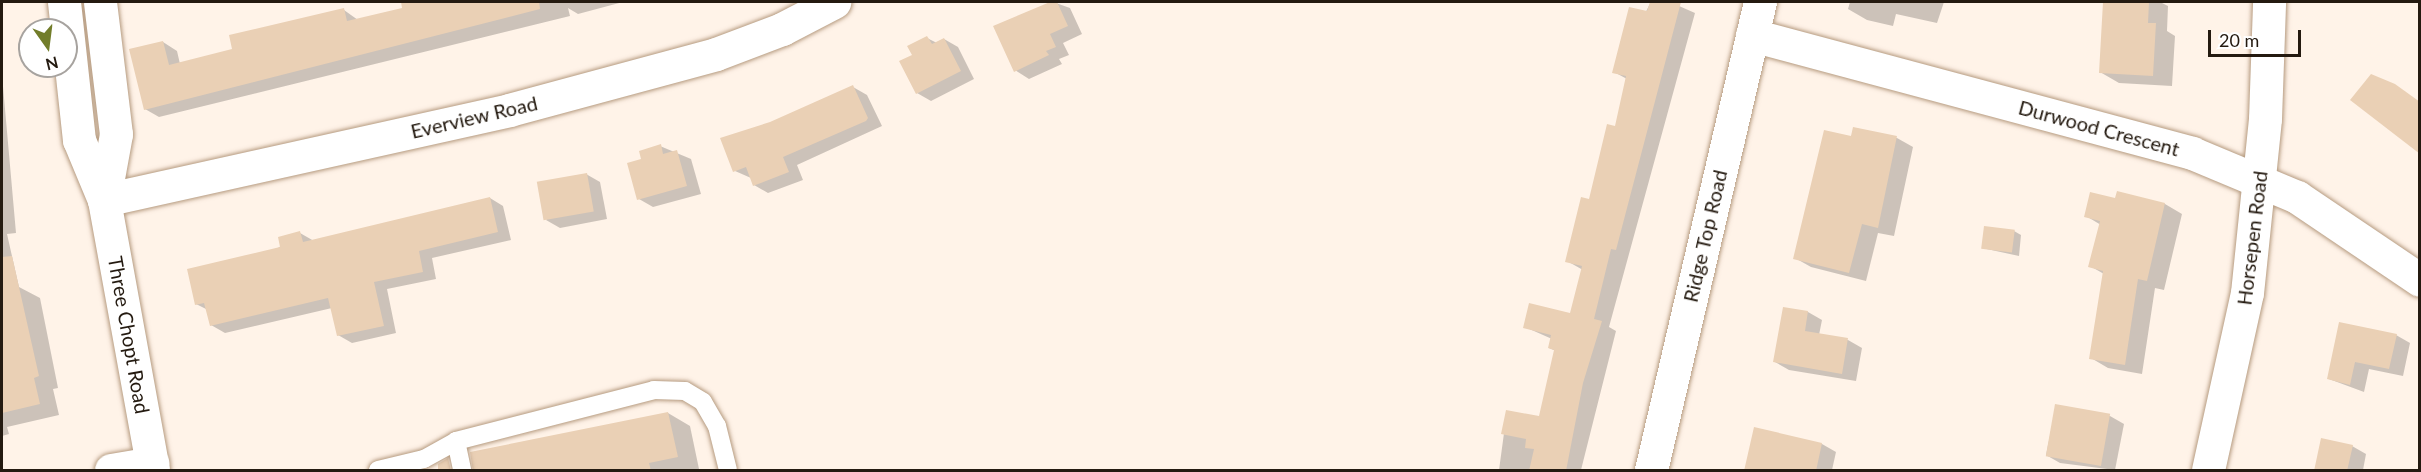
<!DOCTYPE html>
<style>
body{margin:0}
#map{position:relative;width:2421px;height:472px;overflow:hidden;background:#fff3e8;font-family:Lato,sans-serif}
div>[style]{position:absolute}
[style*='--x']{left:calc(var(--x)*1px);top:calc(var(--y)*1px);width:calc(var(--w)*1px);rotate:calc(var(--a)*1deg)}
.shadow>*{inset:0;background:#0003}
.building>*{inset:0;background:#ead0b5;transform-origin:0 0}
.roads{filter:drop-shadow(0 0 2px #b69b80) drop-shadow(0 0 2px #b69b80)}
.service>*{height:18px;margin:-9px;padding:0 9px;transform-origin:9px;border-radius:9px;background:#fff}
.minor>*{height:33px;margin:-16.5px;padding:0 16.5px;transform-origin:16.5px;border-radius:16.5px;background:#fff}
.secondary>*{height:33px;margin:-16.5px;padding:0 16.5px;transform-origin:16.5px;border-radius:16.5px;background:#fff}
span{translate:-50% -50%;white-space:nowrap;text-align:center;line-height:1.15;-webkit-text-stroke:5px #fff;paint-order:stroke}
.street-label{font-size:20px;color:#241a10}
.frame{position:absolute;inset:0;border:3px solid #241a10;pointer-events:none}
.north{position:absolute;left:18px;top:18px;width:60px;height:60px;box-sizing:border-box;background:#fff;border:2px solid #a7a39f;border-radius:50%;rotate:166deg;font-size:16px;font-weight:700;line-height:24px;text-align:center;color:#241a10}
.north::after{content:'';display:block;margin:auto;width:21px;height:27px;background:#727d2a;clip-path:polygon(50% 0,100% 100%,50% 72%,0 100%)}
.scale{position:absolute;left:2208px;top:30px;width:93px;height:27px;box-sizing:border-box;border:3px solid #241a10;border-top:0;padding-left:8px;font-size:18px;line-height:21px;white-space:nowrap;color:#241a10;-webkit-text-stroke:4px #fff;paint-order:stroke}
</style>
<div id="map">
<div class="shadow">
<div style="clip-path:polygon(402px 2px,623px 2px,578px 14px,568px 8px,570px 16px,159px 117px,145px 109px,163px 42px,177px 51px,180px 64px,234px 50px,344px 10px,358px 20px,404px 9px)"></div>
<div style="clip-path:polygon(1053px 2px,1070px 8px,1082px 34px,1063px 43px,1069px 55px,1059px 59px,1062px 64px,1029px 79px,1015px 70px,995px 27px)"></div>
<div style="clip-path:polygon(1651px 2px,1670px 2px,1695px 13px,1609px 327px,1616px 331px,1581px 470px,1499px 470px,1507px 411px,1540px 418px,1556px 351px,1549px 348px,1552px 339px,1525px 327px,1571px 315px,1583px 270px,1567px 261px,1616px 128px,1627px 79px,1614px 72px)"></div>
<div style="clip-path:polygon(1850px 2px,1944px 2px,1937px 23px,1896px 14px,1893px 26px,1867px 20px,1848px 9px)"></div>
<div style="clip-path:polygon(2105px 2px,2160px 2px,2168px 6px,2167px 31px,2175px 36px,2172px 86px,2119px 83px,2100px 72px)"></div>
<div style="clip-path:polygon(927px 38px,937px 43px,944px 39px,958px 47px,974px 79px,931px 101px,917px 93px,914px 56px)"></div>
<div style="clip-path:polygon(2px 75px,16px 233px,7px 234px,19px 287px,40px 298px,58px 388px,53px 389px,59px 415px,7px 427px,9px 434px,2px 436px)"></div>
<div style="clip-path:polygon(853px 87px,867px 95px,882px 126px,797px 165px,803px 180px,768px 193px,754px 185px,751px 178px,735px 171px,770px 123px)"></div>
<div style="clip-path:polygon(1855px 128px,1897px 138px,1913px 147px,1894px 236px,1878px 233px,1866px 281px,1811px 267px,1795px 258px)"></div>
<div style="clip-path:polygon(660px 146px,691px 159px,701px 194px,653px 207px,639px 199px,643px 160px)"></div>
<div style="clip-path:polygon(586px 174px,600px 182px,607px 219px,560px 228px,546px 220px)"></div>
<div style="clip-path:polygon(2118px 192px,2165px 204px,2182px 214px,2164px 290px,2155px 288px,2142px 374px,2108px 368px,2091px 358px,2104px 274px,2090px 266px,2101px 225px,2086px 216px,2116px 200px)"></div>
<div style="clip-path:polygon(490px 198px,503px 206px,511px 240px,432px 258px,436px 279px,387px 289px,396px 333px,352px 343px,338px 335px,332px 308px,225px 333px,211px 325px,208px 310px,196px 304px,300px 233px,314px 241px)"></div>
<div style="clip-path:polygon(2014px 231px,2021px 235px,2019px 256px,1982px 248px)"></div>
<div style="clip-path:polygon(1784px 308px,1808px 312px,1822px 320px,1819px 335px,1848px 340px,1862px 348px,1856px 381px,1789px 370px,1775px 362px)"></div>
<div style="clip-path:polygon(2396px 335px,2410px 343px,2403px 376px,2369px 369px,2364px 392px,2329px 379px)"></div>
<div style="clip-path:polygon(2056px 406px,2110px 416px,2124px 424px,2115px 470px,2060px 463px,2046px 455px)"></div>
<div style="clip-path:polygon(668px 413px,690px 426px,699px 469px,480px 470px)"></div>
<div style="clip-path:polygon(1755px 429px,1822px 444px,1836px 452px,1832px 470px,1751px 470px)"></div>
<div style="clip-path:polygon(2352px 446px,2366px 454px,2363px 470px,2316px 470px)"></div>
</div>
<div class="building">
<div style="clip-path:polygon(401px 2px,539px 2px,540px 9px,144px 110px,129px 49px,163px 41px,169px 65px,232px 49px,229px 35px,344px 8px,347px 21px,402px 8px)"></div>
<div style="clip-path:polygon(1050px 2px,1057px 2px,1068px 26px,1050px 34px,1056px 47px,1046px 51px,1049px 55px,1014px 72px,993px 26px)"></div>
<div style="clip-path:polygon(1650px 2px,1681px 2px,1616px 250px,1611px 249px,1594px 319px,1602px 321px,1583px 383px,1566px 471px,1529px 471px,1534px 449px,1525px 448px,1526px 439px,1501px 434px,1506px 410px,1539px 416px,1554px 350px,1548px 348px,1551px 335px,1523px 328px,1529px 303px,1570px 313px,1582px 266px,1565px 262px,1581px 197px,1589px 199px,1607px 124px,1615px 126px,1626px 76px,1612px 73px,1629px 7px,1647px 11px)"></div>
<div style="clip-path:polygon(2103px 2px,2149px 2px,2148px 23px,2156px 23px,2153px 76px,2099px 73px)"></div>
<div style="clip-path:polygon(927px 36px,932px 44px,944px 38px,961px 71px,916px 94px,899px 61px,912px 55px,907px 46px)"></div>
<div style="clip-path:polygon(2371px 74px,2395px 84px,2420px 102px,2420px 154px,2350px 100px)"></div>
<div style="clip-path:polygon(853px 85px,868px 118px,866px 121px,783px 157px,789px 172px,753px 186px,746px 167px,733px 172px,720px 138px,770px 122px)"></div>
<div style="clip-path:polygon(1853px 127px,1897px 136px,1878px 228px,1862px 224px,1849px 273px,1793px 259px,1824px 130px,1851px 136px)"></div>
<div style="clip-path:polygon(661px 144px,663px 154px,677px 150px,687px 186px,637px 200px,627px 163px,641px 159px,639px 151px)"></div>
<div style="left:587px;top:173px;width:39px;height:51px;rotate:80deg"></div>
<div style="clip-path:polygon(2117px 191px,2165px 203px,2147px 281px,2138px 279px,2125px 365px,2089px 359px,2103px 271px,2088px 267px,2100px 221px,2084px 217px,2090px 192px,2115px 198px)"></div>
<div style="clip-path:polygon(490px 197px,498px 232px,419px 251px,423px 272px,374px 282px,384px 326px,337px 336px,328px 298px,210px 326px,204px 303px,195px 305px,187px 269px,280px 247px,278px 237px,300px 231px,303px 242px)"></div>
<div style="left:1984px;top:226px;width:31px;height:23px;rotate:7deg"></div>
<div style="clip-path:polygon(12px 256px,39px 376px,34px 378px,40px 404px,2px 413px,2px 257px)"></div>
<div style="clip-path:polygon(1783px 307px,1808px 311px,1805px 331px,1848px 338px,1842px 374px,1773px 362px)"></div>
<div style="clip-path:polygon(2339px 322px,2397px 334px,2389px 369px,2355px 362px,2350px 385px,2327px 379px)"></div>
<div style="left:2055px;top:404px;width:56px;height:53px;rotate:10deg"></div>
<div style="clip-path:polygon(668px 412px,678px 457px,649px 463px,651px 471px,473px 471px,470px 452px)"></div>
<div style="clip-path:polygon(1754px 427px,1822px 443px,1816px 471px,1744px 471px)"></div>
<div style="clip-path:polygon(2321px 438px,2353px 445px,2347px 471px,2314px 471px)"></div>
<div style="clip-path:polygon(448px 458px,451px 471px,438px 471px,438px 464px)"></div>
</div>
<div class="roads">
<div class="service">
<div style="--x:456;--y:441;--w:30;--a:78"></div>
<div style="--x:378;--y:470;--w:47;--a:-13.4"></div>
<div style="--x:424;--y:459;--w:37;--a:-29"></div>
<div style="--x:456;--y:441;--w:204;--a:-14.4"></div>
<div style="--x:654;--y:390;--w:31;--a:2"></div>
<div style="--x:685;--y:391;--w:21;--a:31"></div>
<div style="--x:703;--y:402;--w:28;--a:60"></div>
<div style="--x:717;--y:426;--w:45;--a:76"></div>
</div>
<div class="minor">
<div style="--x:1752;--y:35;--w:456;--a:15"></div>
<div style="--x:2192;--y:153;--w:114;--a:22.7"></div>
<div style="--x:2297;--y:197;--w:148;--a:34"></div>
<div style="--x:104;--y:200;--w:415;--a:-12.5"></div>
<div style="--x:509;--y:110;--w:214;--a:-15.1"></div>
<div style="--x:716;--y:54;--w:71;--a:-20.7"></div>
<div style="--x:782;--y:29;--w:59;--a:-27.4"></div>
<div style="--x:111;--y:470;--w:42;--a:-9.7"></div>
<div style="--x:1651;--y:470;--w:481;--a:-76.9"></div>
<div style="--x:2208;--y:470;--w:181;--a:-77.6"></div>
<div style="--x:2247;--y:293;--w:175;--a:-84.1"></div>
<div style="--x:2265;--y:119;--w:117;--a:-88"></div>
</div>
<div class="secondary">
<div style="--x:64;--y:2;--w:139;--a:83.8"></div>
<div style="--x:79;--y:140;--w:65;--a:67.4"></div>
<div style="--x:104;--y:200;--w:274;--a:79.7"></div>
<div style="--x:100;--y:2;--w:133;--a:83.1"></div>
<div style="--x:116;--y:134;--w:67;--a:100.3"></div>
</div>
</div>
<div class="street-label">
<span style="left:474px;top:117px;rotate:-13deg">Everview Road</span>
<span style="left:2099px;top:128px;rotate:15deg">Durwood Crescent</span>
<span style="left:1705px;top:236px;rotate:-77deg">Ridge Top Road</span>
<span style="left:2252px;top:238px;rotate:-83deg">Horsepen Road</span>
<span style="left:129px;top:335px;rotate:80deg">Three Chopt Road</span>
</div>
<div class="frame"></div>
<div class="north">N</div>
<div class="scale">20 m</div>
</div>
